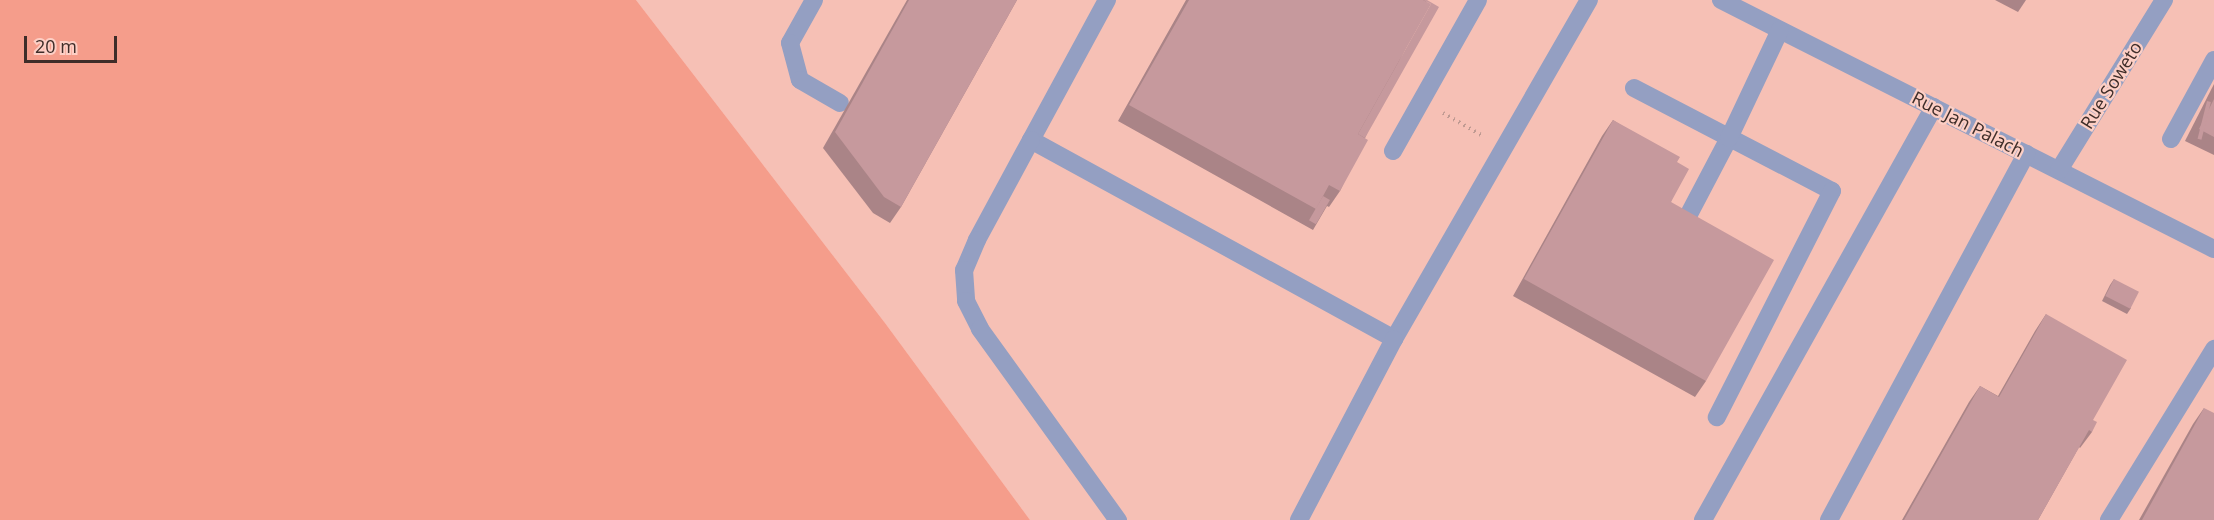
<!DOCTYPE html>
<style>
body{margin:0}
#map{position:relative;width:2214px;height:520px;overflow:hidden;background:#fdcfc5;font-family:"Open Sans",sans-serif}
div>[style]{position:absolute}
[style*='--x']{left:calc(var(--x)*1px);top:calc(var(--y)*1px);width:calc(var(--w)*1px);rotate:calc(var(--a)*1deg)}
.built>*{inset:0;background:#f6c0b5}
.green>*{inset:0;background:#f59d8b}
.path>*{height:4px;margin-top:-2px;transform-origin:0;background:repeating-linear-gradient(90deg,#bf9a92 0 1.5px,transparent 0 6px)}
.minor>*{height:18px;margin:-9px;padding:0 9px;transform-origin:9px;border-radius:9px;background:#949fc2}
.wall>*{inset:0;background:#aa8487}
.building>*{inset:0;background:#c6999d;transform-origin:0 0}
span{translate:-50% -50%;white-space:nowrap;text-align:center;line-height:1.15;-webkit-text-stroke:4.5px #fdcfc5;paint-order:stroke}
.street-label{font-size:18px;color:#3e2d29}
.scale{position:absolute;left:24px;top:36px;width:93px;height:27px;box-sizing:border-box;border:3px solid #3e2d29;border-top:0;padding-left:8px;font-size:18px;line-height:21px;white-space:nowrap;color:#3e2d29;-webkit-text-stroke:4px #fdcfc5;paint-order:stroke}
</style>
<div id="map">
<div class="built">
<div style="clip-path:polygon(636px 0,2214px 0,2214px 520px,1030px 520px,885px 323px)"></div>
</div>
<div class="green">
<div style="clip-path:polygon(0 0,636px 0,885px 323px,1030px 520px,0 520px)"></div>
</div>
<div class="path">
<div style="--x:1443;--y:113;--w:46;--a:29.9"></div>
</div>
<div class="minor">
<div style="--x:814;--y:0;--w:49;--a:119.2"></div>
<div style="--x:790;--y:43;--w:38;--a:75"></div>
<div style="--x:800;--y:80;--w:46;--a:29.9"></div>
<div style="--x:1107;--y:0;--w:159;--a:118.5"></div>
<div style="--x:1031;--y:140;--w:414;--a:28.7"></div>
<div style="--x:1394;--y:339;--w:391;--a:-60.1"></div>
<div style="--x:1721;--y:0;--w:552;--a:26.8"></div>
<div style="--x:1634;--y:88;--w:223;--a:27.5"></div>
<div style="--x:1832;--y:191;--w:254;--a:117"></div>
<div style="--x:2171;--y:139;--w:90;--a:-61.4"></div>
<div style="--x:1031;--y:140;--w:114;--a:118.4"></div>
<div style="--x:977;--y:240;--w:33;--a:113"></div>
<div style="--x:964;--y:270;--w:31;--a:86"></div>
<div style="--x:966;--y:301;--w:31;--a:63"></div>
<div style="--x:980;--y:329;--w:236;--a:54.2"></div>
<div style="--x:1393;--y:151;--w:173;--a:-60.6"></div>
<div style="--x:2059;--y:170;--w:200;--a:-58.3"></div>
<div style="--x:1688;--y:216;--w:88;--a:-62.3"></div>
<div style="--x:1729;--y:138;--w:119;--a:-64.7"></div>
<div style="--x:1299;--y:520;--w:204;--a:-62.3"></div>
<div style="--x:1703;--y:520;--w:473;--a:-60.8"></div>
<div style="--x:1829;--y:520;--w:416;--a:-61.7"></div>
<div style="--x:2109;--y:520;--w:201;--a:-58.4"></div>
</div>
<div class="wall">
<div style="clip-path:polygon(907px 0,1017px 0,901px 207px,890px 223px,873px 213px,823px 148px)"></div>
<div style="clip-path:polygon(1186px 0,1427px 0,1365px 138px,1340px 191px,1329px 207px,1327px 206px,1313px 230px,1118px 121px)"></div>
<div style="clip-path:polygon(1995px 0,2026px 0,2018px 12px)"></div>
<div style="clip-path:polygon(2214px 84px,2214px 155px,2185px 141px)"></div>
<div style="clip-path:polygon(1613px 120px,1677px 162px,1671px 202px,1706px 381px,1695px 397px,1513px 296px,1602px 136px)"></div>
<div style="clip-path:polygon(2114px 279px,2131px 308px,2127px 314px,2102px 301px,2110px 285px)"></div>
<div style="clip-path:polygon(2046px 314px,2093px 420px,2092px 432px,2080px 448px,2079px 447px,2038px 520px,1902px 520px,1969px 402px,1980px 386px,1998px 396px,2035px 331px)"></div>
<div style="clip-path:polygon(2204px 408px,2214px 520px,2139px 520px,2193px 424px)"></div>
</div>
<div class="building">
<div style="clip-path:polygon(909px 0,1017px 0,901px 207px,884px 197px,835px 132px)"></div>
<div style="clip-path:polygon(1189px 0,1423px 0,1431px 4px,1358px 134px,1368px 140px,1340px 191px,1329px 185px,1316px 209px,1129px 105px)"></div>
<div style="clip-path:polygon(1423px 0,1427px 0,1439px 7px,1365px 138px,1358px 134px,1431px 4px)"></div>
<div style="clip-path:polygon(2214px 99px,2214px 137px,2199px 129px)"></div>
<div style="left:2207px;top:101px;width:4px;height:39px;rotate:14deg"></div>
<div style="clip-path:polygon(1613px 120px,1680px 157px,1677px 162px,1689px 169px,1671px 202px,1774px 260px,1706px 381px,1524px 279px)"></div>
<div style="left:1323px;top:196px;width:8px;height:28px;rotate:30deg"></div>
<div style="left:2114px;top:279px;width:28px;height:19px;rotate:27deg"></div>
<div style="clip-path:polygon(2046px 314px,2127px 360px,2093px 420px,2097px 422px,2092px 432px,2089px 430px,2038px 520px,1904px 520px,1980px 386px,1999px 397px)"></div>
<div style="clip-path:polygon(2204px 408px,2214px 413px,2214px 520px,2142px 520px)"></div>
</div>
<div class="street-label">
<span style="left:2111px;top:85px;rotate:-58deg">Rue Soweto</span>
<span style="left:1968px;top:124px;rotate:27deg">Rue Jan Palach</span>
</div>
<div class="scale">20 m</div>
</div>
